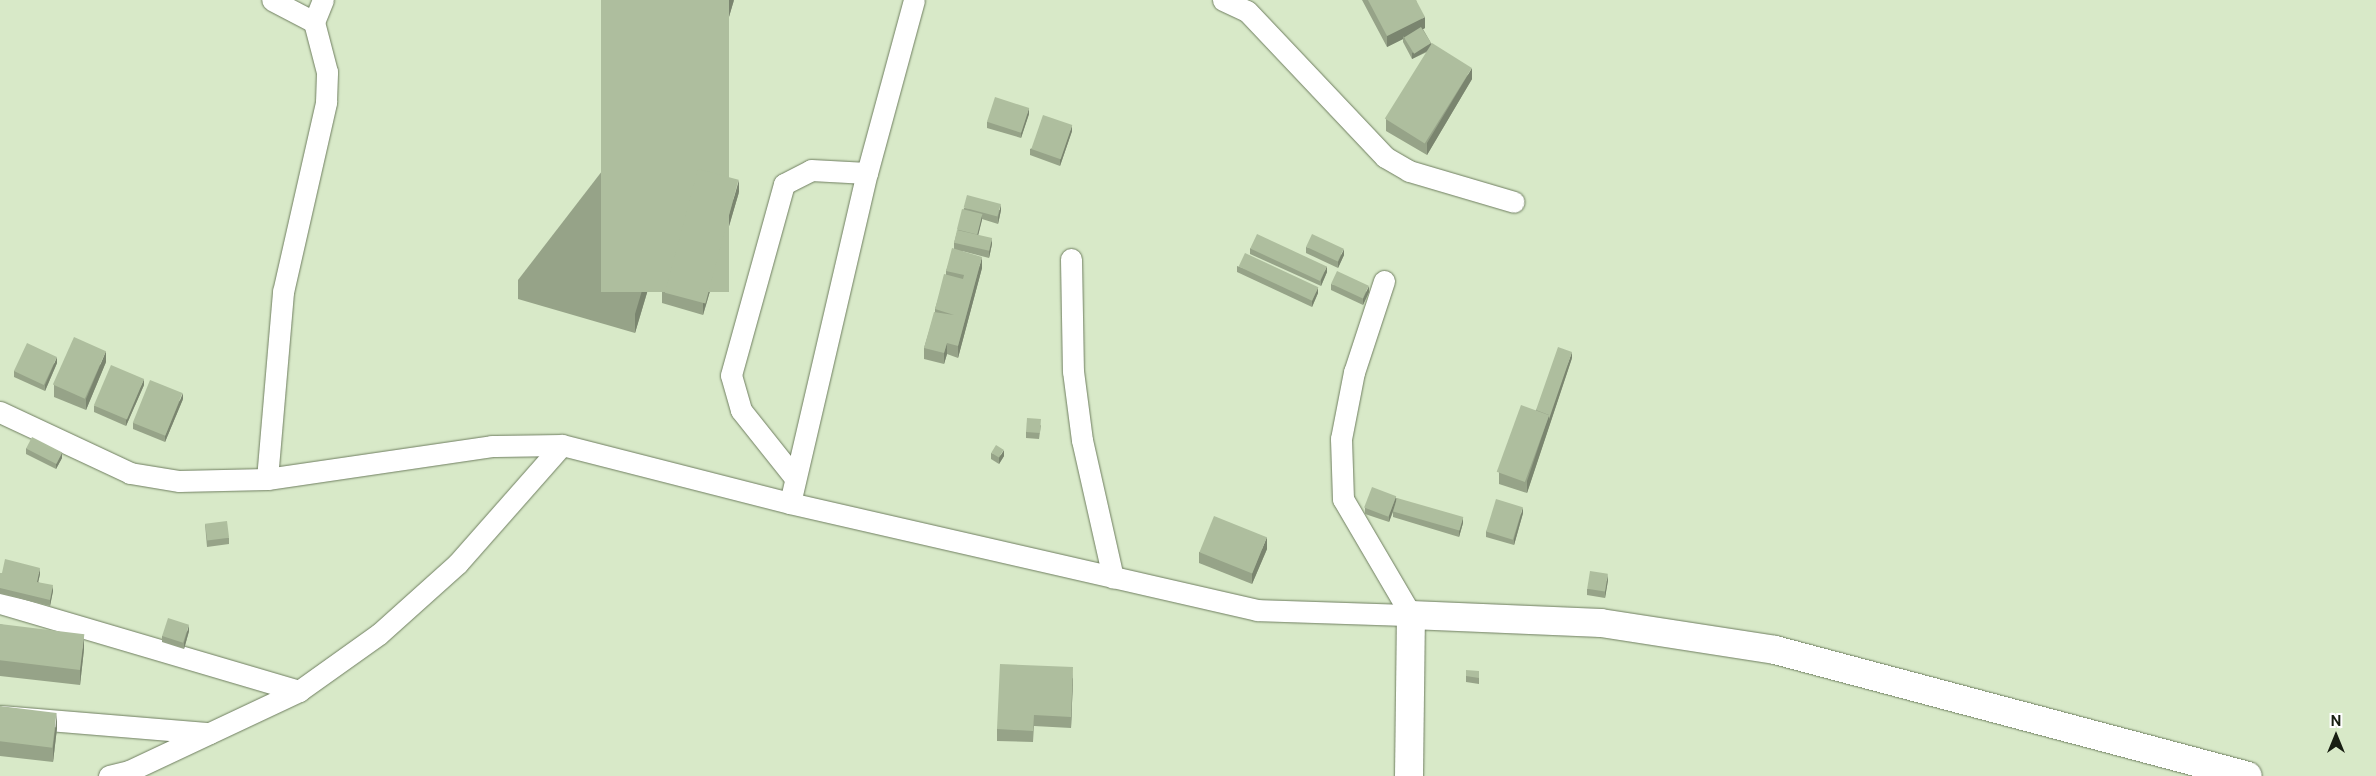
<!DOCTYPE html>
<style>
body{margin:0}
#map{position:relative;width:2376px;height:776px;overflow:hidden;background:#d8e9c8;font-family:"Public Sans",sans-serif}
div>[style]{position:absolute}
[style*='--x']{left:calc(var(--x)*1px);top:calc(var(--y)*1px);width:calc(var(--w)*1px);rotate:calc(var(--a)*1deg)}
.roads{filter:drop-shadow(0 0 1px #6f7e60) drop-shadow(0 0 1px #6f7e60)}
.lane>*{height:21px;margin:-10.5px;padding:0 10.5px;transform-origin:10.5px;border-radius:10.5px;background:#fff}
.street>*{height:28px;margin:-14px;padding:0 14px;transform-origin:14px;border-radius:14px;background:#fff}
.wall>*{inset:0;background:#96a388}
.shaded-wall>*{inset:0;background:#7a856f}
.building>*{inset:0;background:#aebe9e;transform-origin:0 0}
span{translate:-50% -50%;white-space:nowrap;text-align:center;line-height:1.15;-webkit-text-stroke:4px #fff;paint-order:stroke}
.north{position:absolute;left:2311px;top:711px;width:50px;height:50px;-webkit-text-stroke:4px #fff;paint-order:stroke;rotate:0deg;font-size:14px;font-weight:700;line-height:20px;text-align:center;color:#181e12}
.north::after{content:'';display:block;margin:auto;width:18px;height:22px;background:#181e12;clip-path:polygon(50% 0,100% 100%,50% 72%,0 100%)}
</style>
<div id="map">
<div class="roads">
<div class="lane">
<div style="--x:1223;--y:0;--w:26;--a:25"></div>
<div style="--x:1247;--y:11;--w:201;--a:46.6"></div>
<div style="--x:1385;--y:157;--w:28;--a:30"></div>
<div style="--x:1409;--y:171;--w:109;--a:16.4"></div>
<div style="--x:314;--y:22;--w:24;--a:-68"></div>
<div style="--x:1071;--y:259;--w:112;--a:89"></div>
<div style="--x:1073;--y:371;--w:70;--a:82.6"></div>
<div style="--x:1082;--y:440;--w:141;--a:77.3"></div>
<div style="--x:1384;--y:281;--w:96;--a:108.2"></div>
<div style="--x:1354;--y:372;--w:68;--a:101"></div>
<div style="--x:1341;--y:439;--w:60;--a:88.1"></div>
<div style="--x:1343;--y:499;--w:134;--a:59.6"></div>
<div style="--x:0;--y:412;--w:144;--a:25.1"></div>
<div style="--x:130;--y:473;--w:50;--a:9.3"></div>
<div style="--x:179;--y:481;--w:88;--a:-1.3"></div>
<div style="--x:267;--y:479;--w:227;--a:-8.3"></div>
<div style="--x:492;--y:446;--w:70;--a:-0.8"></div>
<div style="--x:562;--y:445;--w:235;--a:14.3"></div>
<div style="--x:790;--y:503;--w:479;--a:12.9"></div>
<div style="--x:1257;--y:610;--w:154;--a:1.9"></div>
<div style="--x:795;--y:478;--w:87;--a:-128.5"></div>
<div style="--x:741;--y:410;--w:36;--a:-106"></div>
<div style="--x:731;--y:375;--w:198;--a:-74.5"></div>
<div style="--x:784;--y:184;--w:30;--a:-27"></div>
<div style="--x:811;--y:170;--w:56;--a:3.1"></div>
<div style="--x:267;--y:479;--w:188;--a:-85.1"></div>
<div style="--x:283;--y:292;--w:195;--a:-77.2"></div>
<div style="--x:326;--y:102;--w:30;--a:-88"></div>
<div style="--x:327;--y:72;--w:52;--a:-104.6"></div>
<div style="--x:314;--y:22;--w:47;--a:-152.4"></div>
<div style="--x:790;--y:503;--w:339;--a:-76.9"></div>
<div style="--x:867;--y:173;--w:179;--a:-74.8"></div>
<div style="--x:0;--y:603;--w:312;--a:16.4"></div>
<div style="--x:0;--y:716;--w:210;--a:4.7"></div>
<div style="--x:109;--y:776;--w:21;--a:-14"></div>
<div style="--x:129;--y:771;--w:188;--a:-25.2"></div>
<div style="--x:299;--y:691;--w:98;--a:-35.5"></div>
<div style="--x:379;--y:634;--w:106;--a:-41.9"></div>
<div style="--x:458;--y:563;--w:157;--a:-48.6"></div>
</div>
<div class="street">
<div style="--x:1409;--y:776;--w:161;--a:-89.3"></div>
<div style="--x:1411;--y:615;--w:190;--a:2.4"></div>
<div style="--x:1601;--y:623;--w:176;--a:8.8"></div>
<div style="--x:1775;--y:650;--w:489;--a:14.9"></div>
</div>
</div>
<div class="wall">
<div style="clip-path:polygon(734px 0,635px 333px,518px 299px,518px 280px)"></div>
<div style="clip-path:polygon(1362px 0,1416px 0,1425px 28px,1423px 29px,1431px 43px,1472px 79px,1427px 155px,1386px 131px,1386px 119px,1427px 52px,1412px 59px,1403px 42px,1403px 39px,1387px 47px)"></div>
<div style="clip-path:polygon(1029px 114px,1021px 138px,987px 128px,987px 122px)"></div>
<div style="clip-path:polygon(1072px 131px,1060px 166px,1030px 155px,1030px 149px)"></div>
<div style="clip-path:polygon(739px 192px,703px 315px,662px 303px,662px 292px)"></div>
<div style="clip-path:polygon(964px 208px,1001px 210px,998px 224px,982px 219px,978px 235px,992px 244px,989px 258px,962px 251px,982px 268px,958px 358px,947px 354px,944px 364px,924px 359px,924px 348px,935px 312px,935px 309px,946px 274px,946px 271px,954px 249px,954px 243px)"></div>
<div style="clip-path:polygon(1306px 247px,1344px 255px,1338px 268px,1306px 253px)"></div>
<div style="clip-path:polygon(1250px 248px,1327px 272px,1321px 286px,1250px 254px)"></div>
<div style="clip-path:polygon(1237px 266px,1318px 293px,1312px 307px,1237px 272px)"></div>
<div style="clip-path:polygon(1331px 284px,1369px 292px,1363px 305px,1331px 290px)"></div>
<div style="clip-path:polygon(1572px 358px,1527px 493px,1499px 484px,1499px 472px,1536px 410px)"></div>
<div style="clip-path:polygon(106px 362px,86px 410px,54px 397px,54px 385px)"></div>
<div style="clip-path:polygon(57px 363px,45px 391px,14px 377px,14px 371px)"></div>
<div style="clip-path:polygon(144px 385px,126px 426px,94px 412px,94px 406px)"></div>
<div style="clip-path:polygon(183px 399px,165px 442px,133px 429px,133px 423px)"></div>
<div style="clip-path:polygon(1041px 425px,1039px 439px,1026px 438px,1026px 432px)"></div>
<div style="clip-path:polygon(26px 448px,62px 458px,56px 469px,26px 454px)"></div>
<div style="clip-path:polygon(991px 453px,1004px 456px,999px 464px,991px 459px)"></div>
<div style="clip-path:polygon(1396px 498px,1463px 523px,1459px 537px,1393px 517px,1393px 512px,1389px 522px,1365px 514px,1365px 508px)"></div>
<div style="clip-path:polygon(1523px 513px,1514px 545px,1486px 537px,1486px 531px)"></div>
<div style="clip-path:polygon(205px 524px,229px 538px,229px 544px,207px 547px)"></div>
<div style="clip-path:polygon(1267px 549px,1252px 584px,1199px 563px,1199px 552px)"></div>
<div style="clip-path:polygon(0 573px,40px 574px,38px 582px,53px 591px,50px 606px,0 594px)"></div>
<div style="clip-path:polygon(1608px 580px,1605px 598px,1587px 595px,1587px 589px)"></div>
<div style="clip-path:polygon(0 624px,84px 649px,80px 685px,0 676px)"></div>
<div style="clip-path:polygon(189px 631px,184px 649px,162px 642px,162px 636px)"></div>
<div style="clip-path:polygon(1479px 671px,1479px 684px,1466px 682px,1466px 676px)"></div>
<div style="clip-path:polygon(1073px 678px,1071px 728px,1034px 726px,1033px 742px,997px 741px,997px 729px)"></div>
<div style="clip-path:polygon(0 706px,57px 728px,53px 762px,0 756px)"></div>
</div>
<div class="shaded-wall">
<div style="clip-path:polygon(729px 0,734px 0,635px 333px,635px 314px)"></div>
<div style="clip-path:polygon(1425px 17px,1425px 28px,1405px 39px,1403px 36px,1403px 39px,1387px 47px,1387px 36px)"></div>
<div style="clip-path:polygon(1431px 43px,1431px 49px,1412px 59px,1412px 53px)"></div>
<div style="clip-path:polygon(1472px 68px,1472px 79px,1427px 155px,1427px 143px)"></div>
<div style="clip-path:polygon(1029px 108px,1029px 114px,1021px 138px,1021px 132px)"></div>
<div style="clip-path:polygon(1072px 125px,1072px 131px,1060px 166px,1060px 160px)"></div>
<div style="clip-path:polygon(739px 180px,739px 192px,703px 315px,703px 304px)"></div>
<div style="clip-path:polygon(1001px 204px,1001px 210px,998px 224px,998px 218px)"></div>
<div style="clip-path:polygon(982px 214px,982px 220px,977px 240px,977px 234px)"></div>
<div style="clip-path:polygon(992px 238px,992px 244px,989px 258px,989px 252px)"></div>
<div style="clip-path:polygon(1344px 249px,1344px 255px,1338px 268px,1338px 262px)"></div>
<div style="clip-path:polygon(982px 257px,982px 268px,958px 358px,958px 346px)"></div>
<div style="clip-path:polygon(1327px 266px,1327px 272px,1321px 286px,1321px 280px)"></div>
<div style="clip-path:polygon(1369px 286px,1369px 292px,1363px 305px,1363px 299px)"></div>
<div style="clip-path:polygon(1318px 287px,1318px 293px,1312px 307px,1312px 301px)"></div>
<div style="clip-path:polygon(947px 343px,947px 354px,944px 364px,944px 353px)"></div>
<div style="clip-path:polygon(106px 351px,106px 362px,86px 410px,86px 399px)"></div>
<div style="clip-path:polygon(1572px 352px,1572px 358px,1527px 493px,1527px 481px,1549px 415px)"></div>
<div style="clip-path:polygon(57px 357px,57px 363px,45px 391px,45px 385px)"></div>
<div style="clip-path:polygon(144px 379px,144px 385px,126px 426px,126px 420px)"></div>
<div style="clip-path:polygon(183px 393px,183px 399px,165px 442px,165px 436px)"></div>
<div style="clip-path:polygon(1004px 450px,1004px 456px,999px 464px,999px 458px)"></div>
<div style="clip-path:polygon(62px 452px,62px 458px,56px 469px,56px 463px)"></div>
<div style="clip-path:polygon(1396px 496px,1396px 502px,1389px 522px,1389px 516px)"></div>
<div style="clip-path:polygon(1523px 507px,1523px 513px,1514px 545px,1514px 539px)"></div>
<div style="clip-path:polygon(1463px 517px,1463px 523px,1459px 537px,1459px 531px)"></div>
<div style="clip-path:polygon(1267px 537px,1267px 549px,1252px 584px,1252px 573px)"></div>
<div style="clip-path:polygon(40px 568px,40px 574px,37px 588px,37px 582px)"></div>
<div style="clip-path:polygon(1608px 574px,1608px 580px,1605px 598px,1605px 592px)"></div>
<div style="clip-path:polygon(53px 585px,53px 591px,50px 606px,50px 600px)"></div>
<div style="clip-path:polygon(189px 625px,189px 631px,184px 649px,184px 643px)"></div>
<div style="clip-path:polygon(84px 634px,84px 649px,80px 685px,80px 669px)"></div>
<div style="clip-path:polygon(1073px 667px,1073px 678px,1071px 728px,1071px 717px)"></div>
<div style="clip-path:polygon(57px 713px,57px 728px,53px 762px,53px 747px)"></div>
</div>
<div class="building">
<div style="left:601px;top:0;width:128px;height:292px"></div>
<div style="clip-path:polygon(1368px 0,1416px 0,1425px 17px,1387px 36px)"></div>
<div style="left:1421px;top:27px;width:19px;height:20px;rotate:58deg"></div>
<div style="left:1432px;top:43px;width:47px;height:89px;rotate:32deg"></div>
<div style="left:995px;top:97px;width:36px;height:26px;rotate:18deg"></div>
<div style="left:1043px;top:115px;width:31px;height:36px;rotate:19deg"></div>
<div style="left:698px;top:169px;width:42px;height:128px;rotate:15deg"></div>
<div style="left:967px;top:195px;width:35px;height:13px;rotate:15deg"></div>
<div style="left:962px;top:209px;width:21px;height:21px;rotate:14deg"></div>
<div style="left:957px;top:230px;width:36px;height:13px;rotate:13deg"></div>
<div style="left:1257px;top:234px;width:77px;height:16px;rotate:25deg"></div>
<div style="left:1312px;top:234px;width:35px;height:14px;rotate:25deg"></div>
<div style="clip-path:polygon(952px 248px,982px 257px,958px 346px,947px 343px,944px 353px,924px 348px,934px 312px,954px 315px,935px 309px,944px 274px,963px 279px,964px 275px,946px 271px)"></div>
<div style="left:1245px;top:253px;width:81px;height:15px;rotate:25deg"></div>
<div style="left:1337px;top:271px;width:35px;height:14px;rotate:25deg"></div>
<div style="left:74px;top:337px;width:35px;height:52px;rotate:24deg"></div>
<div style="left:27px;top:343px;width:33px;height:31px;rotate:25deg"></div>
<div style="clip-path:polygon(1558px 347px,1572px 352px,1549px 419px,1549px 415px,1536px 410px)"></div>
<div style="left:111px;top:365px;width:36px;height:44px;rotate:23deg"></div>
<div style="left:150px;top:380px;width:35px;height:46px;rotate:22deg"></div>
<div style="left:1521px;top:405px;width:30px;height:71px;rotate:20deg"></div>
<div style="left:1027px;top:418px;width:14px;height:14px;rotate:4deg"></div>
<div style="left:32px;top:437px;width:34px;height:13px;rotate:27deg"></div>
<div style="left:996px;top:445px;width:9px;height:9px;rotate:32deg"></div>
<div style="left:1372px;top:487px;width:26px;height:22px;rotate:21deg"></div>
<div style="left:1397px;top:498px;width:69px;height:14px;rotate:16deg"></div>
<div style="left:1496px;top:499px;width:28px;height:34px;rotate:17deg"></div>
<div style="left:1214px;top:516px;width:57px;height:39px;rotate:22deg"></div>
<div style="left:227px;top:521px;width:17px;height:22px;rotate:83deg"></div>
<div style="clip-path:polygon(5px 559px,40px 568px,37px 582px,53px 585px,50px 600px,0 588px,0 573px,2px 573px)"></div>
<div style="left:1590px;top:571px;width:18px;height:18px;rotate:9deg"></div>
<div style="left:168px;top:618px;width:22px;height:19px;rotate:18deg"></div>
<div style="left:0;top:624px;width:85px;height:36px;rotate:7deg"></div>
<div style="clip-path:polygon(1000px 664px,1073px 667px,1071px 717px,1034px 715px,1033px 731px,997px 729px)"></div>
<div style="clip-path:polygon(1466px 670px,1479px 671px,1479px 678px,1466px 676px)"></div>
<div style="left:0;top:706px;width:57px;height:35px;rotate:7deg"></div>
</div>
<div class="north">N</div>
</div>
